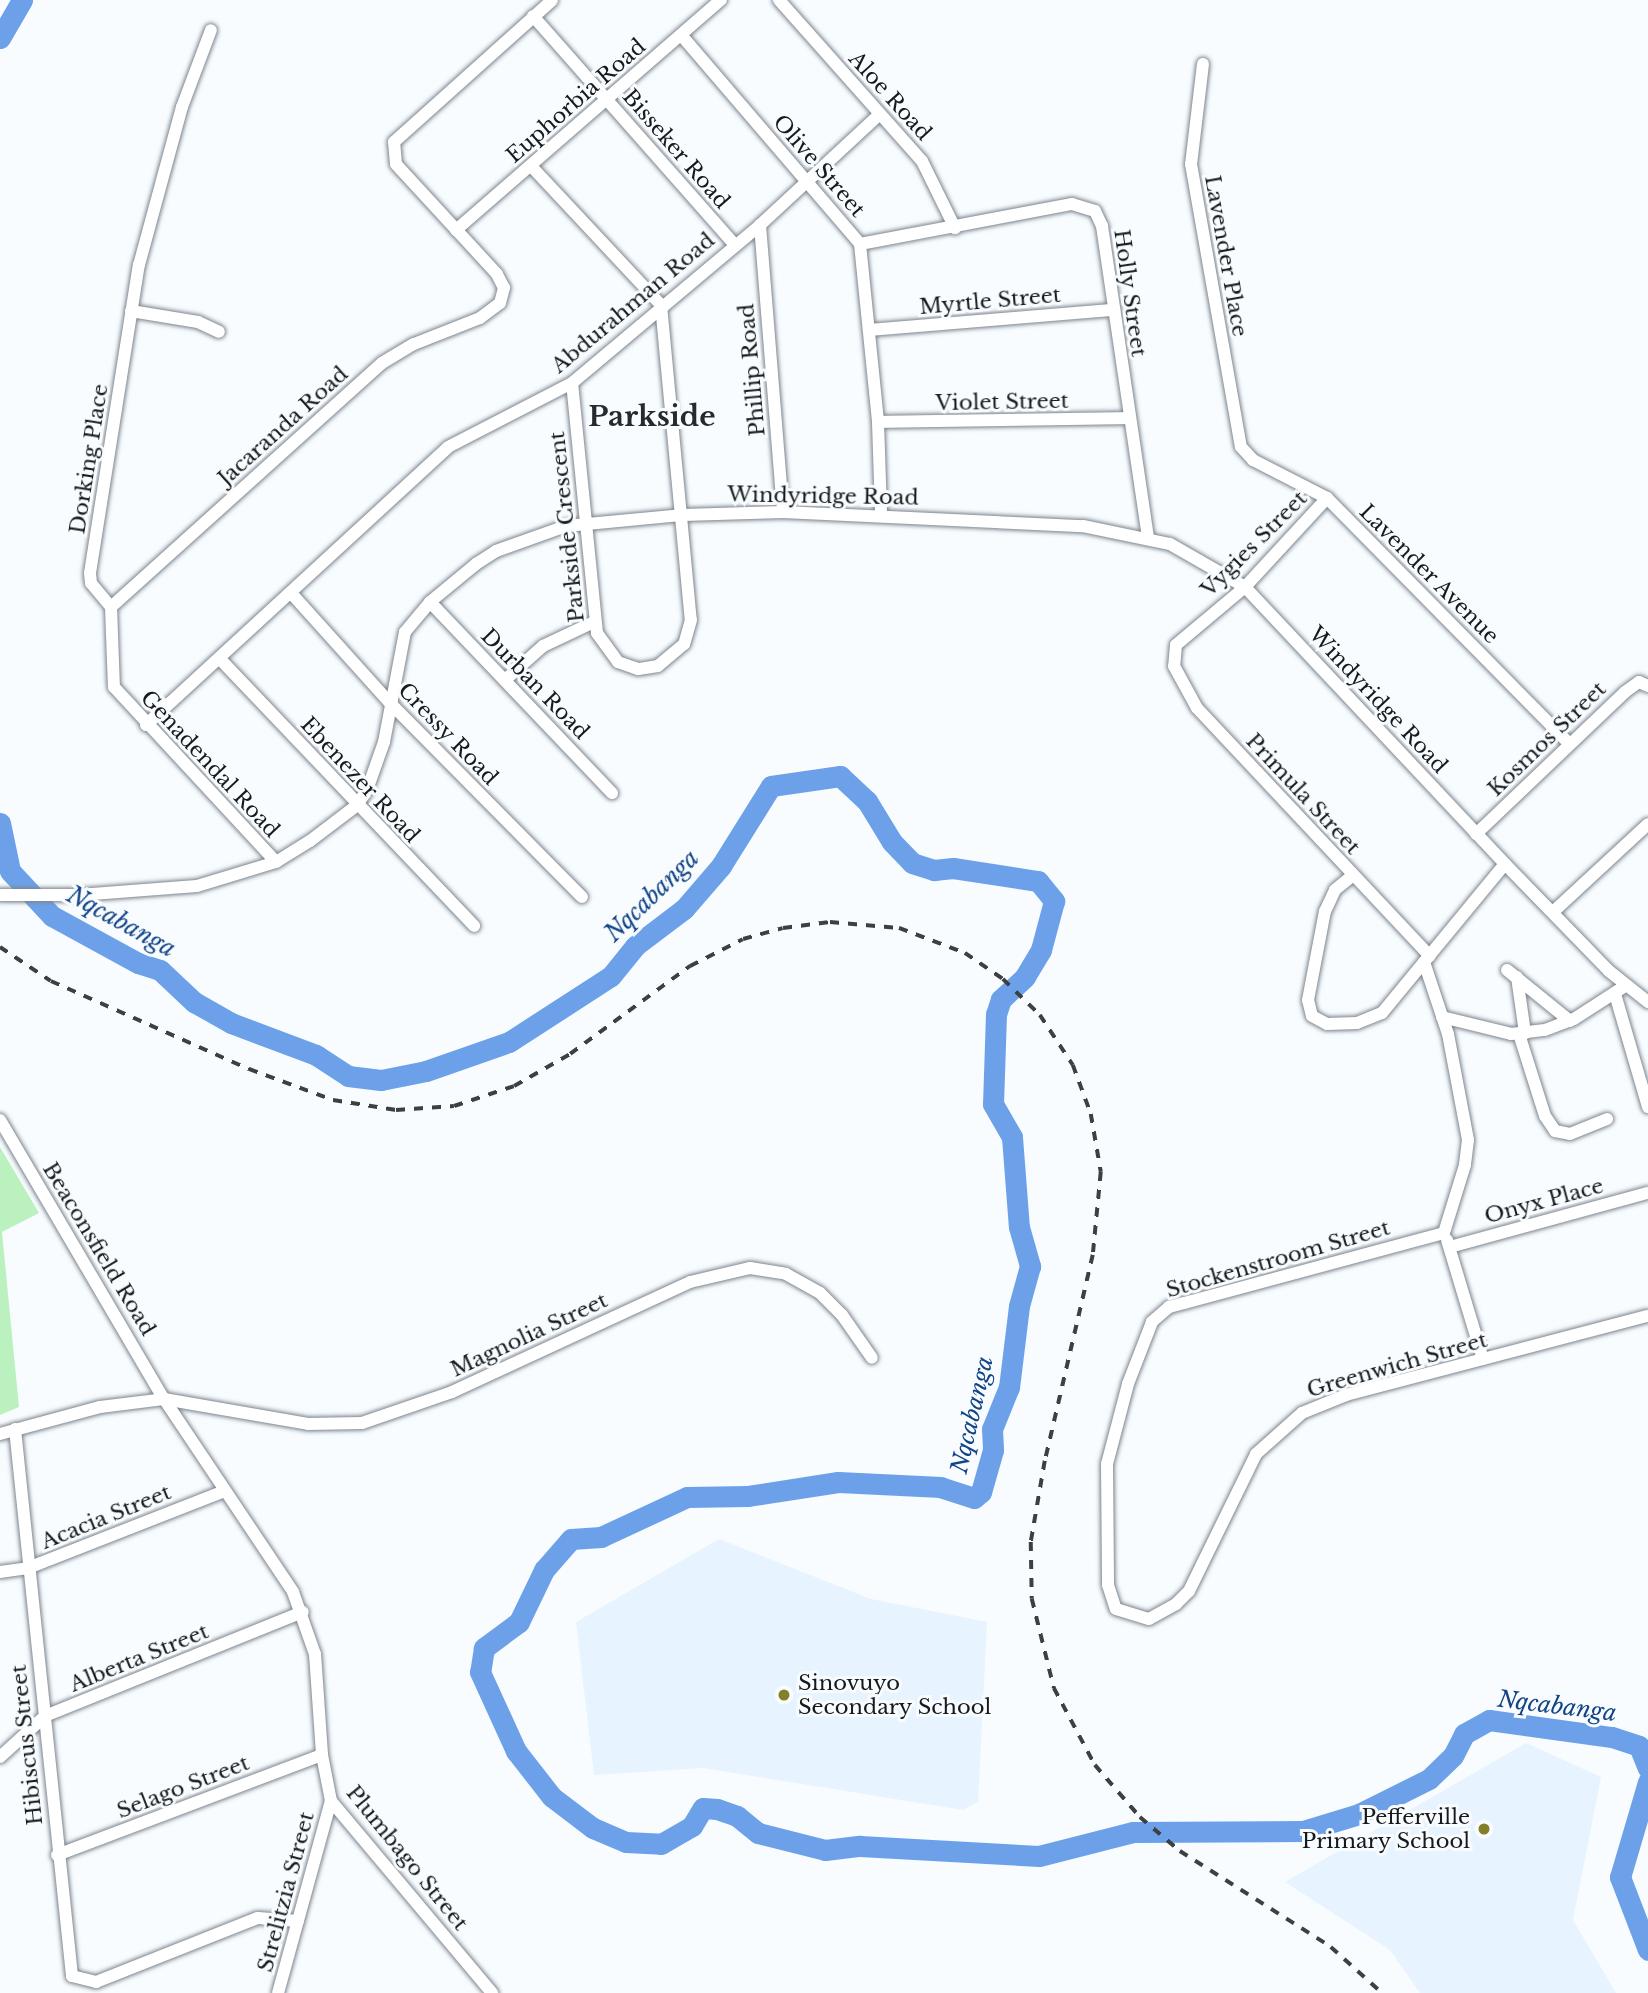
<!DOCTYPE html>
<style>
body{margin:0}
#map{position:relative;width:1648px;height:1993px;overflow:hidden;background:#f8fcff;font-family:"Libre Baskerville",serif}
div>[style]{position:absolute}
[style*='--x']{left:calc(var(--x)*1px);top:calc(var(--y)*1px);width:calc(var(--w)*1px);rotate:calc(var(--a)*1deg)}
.built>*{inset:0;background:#e7f3fe}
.green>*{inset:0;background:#bbf1bf}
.river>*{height:21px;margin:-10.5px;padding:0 10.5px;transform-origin:10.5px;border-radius:10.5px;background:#6ca1ea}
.roads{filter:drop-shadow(0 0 2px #7d858d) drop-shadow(0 0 2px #7d858d)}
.minor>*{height:12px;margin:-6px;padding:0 6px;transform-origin:6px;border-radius:6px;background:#fff}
.rail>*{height:3.5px;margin-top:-1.75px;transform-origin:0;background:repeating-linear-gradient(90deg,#3d4043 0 9px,transparent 0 18px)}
.dots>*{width:19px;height:19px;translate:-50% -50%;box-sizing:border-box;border:4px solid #f8fcff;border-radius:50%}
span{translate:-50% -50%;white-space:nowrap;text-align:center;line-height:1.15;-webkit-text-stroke:6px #f8fcff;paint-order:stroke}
.street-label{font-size:21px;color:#171a1d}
.poi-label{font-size:21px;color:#171a1d}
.left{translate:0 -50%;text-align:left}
.right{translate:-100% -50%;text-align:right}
.water-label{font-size:23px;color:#124486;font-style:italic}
.district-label{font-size:28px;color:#232a30;font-weight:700}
</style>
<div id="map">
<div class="built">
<div style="clip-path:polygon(719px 1539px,871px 1599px,987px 1622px,978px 1802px,963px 1810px,703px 1768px,594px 1775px,576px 1622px)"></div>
<div style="clip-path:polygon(1526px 1743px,1601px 1777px,1573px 1920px,1616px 1993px,1420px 1993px,1390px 1950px,1285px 1882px)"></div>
</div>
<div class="green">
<div style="clip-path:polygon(0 1147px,39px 1213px,2px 1232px,19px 1407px,0 1415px)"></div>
</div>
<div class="river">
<div style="--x:0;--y:38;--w:44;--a:-59.9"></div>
<div style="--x:0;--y:823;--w:49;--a:78.2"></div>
<div style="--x:10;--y:871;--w:62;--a:47"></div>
<div style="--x:52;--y:916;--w:98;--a:28.7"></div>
<div style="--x:138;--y:963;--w:23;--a:18"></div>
<div style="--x:160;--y:970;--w:47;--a:43.3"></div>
<div style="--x:194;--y:1002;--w:43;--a:29.6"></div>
<div style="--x:231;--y:1023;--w:91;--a:20.6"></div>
<div style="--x:316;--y:1055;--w:38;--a:33"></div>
<div style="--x:348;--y:1076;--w:33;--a:7"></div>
<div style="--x:381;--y:1080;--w:46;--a:-11.3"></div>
<div style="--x:426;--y:1071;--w:88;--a:-19.3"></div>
<div style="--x:509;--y:1042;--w:121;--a:-32.9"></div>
<div style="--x:611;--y:976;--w:38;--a:-51"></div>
<div style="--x:635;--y:946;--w:61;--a:-37.1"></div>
<div style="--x:684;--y:909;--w:57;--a:-49.3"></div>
<div style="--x:721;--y:866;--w:94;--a:-58"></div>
<div style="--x:771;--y:786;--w:70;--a:-8.2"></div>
<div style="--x:840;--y:776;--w:37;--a:43"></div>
<div style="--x:867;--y:801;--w:48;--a:58.6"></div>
<div style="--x:892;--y:842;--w:29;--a:46"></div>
<div style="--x:912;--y:863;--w:23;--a:18"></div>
<div style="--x:934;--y:870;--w:19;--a:-6"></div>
<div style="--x:953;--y:868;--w:86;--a:8.7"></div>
<div style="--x:1038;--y:881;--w:26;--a:51"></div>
<div style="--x:1054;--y:901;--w:51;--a:104.9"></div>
<div style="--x:1041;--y:950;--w:31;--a:121"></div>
<div style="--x:1025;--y:977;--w:33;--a:137"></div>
<div style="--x:1001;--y:999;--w:16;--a:108"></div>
<div style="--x:996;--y:1014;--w:90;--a:91.9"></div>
<div style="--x:993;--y:1104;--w:38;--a:60"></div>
<div style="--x:1012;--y:1137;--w:90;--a:85.6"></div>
<div style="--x:1019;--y:1227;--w:41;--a:74.2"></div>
<div style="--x:1030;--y:1266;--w:41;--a:105.4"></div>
<div style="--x:1019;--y:1306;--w:82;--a:97"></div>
<div style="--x:1009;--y:1387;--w:45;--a:112"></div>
<div style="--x:992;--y:1429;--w:21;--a:87"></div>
<div style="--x:993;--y:1450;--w:44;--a:105.9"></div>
<div style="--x:981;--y:1492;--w:9;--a:139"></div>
<div style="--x:974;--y:1498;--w:35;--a:-162"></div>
<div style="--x:941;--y:1487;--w:103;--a:-177.2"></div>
<div style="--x:838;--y:1482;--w:91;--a:171.2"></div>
<div style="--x:748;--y:1496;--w:61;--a:179.1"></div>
<div style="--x:687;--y:1497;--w:95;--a:155.1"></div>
<div style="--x:601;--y:1537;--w:30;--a:176"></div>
<div style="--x:571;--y:1539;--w:41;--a:131.1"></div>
<div style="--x:544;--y:1570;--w:58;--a:115.7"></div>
<div style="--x:519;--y:1622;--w:44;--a:143.4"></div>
<div style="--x:484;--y:1648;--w:24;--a:99"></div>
<div style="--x:480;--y:1672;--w:87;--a:65.5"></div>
<div style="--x:516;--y:1751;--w:58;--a:52"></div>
<div style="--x:552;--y:1797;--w:51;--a:37.1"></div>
<div style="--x:593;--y:1828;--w:36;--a:23"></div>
<div style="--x:626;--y:1842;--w:35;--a:3"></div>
<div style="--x:661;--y:1844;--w:36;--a:-30"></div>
<div style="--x:692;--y:1826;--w:21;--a:-59"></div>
<div style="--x:703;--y:1808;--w:14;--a:4"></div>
<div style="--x:717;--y:1809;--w:21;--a:19"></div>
<div style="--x:737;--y:1816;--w:27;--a:39"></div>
<div style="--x:758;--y:1833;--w:69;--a:14.2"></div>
<div style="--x:825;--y:1850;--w:35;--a:-7"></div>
<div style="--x:860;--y:1846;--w:179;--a:3.2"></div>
<div style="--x:1039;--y:1856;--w:97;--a:-14.3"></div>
<div style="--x:1133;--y:1832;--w:170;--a:-0.3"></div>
<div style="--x:1303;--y:1831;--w:59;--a:-16.9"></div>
<div style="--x:1359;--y:1814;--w:78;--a:-26.6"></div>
<div style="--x:1429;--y:1779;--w:33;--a:-44"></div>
<div style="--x:1453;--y:1756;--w:25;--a:-63"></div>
<div style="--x:1464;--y:1734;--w:29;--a:-29"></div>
<div style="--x:1489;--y:1720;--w:124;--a:7.9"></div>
<div style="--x:1612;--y:1737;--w:28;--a:18"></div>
<div style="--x:1639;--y:1746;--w:24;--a:68"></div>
<div style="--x:1648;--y:1782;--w:99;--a:106.4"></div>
<div style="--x:1620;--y:1877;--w:78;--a:69"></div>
</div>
<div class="roads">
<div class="minor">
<div style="--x:779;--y:0;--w:215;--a:48.4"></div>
<div style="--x:922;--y:161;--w:75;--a:63.8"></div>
<div style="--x:533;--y:16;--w:304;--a:48.6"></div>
<div style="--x:682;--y:36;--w:274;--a:49.4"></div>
<div style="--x:860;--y:244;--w:179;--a:84.2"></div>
<div style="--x:878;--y:422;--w:92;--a:88.1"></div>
<div style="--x:1203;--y:64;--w:101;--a:96.8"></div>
<div style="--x:1191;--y:164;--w:287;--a:80"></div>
<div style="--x:1241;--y:447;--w:18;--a:47"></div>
<div style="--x:1253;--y:460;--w:83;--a:27.2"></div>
<div style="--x:1327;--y:498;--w:344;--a:45.4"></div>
<div style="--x:531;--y:166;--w:190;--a:46.9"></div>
<div style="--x:661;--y:305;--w:316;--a:84.6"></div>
<div style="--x:691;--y:620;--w:25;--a:106"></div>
<div style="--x:684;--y:644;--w:34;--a:140"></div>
<div style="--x:658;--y:666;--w:20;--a:171"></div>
<div style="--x:638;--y:669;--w:21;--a:-161"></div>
<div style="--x:618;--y:662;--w:36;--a:-126"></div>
<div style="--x:597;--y:633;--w:251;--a:-95.7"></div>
<div style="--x:760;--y:225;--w:288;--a:85.4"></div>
<div style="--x:456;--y:230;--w:351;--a:-41"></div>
<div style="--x:860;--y:244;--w:216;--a:-10.7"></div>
<div style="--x:1072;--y:204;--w:24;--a:17"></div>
<div style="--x:1095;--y:211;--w:17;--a:65"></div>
<div style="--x:1102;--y:226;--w:315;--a:81.6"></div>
<div style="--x:131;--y:311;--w:68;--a:9.3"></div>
<div style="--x:198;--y:322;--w:23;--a:25"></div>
<div style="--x:869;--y:330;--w:246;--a:-4.7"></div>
<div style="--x:878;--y:422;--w:250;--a:-0.9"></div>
<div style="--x:1327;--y:498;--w:121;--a:132.7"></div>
<div style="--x:1245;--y:587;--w:90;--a:140"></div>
<div style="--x:1176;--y:645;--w:21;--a:95"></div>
<div style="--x:1174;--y:666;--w:48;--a:61.3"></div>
<div style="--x:1197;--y:708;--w:340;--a:46.8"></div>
<div style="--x:291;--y:593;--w:151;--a:48"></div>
<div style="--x:392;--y:705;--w:270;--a:45.3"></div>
<div style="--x:430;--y:602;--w:264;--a:46.4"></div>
<div style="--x:111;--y:607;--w:365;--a:-42"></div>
<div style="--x:382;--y:363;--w:37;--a:-31"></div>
<div style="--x:414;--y:344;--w:71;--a:-21.5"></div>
<div style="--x:480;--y:318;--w:25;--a:-37"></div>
<div style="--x:500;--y:303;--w:16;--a:-75"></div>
<div style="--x:504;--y:288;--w:16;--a:-117"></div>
<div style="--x:497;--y:274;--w:149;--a:-132.6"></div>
<div style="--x:396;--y:164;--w:22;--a:-95"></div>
<div style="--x:394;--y:142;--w:212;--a:-41.9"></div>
<div style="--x:111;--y:607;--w:31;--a:-130"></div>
<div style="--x:91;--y:583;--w:10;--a:-96"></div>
<div style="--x:90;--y:573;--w:312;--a:-81"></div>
<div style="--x:139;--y:265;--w:164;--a:-74.8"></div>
<div style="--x:182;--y:107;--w:82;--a:-69.4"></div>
<div style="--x:111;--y:607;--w:80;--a:87.9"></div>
<div style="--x:114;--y:687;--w:238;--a:47.2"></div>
<div style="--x:219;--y:658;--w:370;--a:46.4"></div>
<div style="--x:505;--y:680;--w:51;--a:-41.8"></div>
<div style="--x:543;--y:646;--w:56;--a:-25.2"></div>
<div style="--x:146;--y:725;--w:410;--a:-42.6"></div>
<div style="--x:448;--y:447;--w:140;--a:-27.3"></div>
<div style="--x:572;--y:383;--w:246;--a:-40"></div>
<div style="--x:760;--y:225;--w:163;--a:-42.8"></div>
<div style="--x:1476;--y:834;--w:206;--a:-43.6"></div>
<div style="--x:1625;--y:692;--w:17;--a:-36"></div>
<div style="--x:1639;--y:682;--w:10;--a:24"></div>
<div style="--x:1352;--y:876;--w:22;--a:141"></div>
<div style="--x:1335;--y:890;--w:23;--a:115"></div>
<div style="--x:1325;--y:911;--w:91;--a:100.8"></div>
<div style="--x:1308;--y:1000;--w:16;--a:76"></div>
<div style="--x:1312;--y:1016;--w:17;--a:28"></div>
<div style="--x:1327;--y:1024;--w:30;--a:-2"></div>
<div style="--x:1357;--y:1023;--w:27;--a:-22"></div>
<div style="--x:1382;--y:1013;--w:193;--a:-50.5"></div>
<div style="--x:0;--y:895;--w:79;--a:0"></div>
<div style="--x:79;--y:895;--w:118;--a:-4.4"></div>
<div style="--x:197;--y:886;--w:83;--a:-16.9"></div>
<div style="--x:276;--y:862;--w:40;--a:-32"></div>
<div style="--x:310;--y:841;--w:58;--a:-37.3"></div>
<div style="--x:356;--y:806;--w:19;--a:-55"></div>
<div style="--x:367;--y:790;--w:51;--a:-70.5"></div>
<div style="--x:384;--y:742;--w:112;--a:-79.2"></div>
<div style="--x:405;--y:632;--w:39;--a:-50"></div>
<div style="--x:430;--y:602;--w:60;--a:-39.6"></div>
<div style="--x:476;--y:564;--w:24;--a:-33"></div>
<div style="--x:496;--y:551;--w:74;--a:-19.7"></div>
<div style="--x:566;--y:526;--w:118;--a:-5.4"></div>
<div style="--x:683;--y:515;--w:100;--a:-1.7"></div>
<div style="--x:783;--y:512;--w:300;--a:2.7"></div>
<div style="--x:1083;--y:526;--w:89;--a:11.7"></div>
<div style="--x:1170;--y:544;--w:86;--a:29.8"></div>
<div style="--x:1245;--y:587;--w:380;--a:46.8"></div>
<div style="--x:1505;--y:864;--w:149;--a:45.8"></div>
<div style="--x:1609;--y:971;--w:50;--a:38.5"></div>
<div style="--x:1553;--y:912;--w:129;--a:-42.8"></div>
<div style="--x:1424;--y:962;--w:76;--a:71.6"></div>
<div style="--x:1448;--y:1034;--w:108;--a:79.3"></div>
<div style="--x:1468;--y:1140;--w:25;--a:97"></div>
<div style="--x:1465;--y:1165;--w:71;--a:107.2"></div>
<div style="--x:1507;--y:970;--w:81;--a:39"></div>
<div style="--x:1517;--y:977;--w:57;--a:81.9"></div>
<div style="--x:1615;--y:994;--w:118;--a:73.7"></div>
<div style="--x:1442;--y:1017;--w:71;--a:13.8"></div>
<div style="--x:1511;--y:1034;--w:34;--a:-7"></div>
<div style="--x:1545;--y:1030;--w:31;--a:-21"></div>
<div style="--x:1574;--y:1019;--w:61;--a:-32.9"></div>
<div style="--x:1519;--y:1034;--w:86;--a:72.4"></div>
<div style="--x:1545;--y:1116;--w:18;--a:56"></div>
<div style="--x:1555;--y:1131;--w:15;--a:11"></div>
<div style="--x:1570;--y:1134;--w:40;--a:-22"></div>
<div style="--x:0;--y:1120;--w:324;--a:59.6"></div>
<div style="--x:164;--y:1399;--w:232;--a:56.2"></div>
<div style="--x:293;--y:1592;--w:66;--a:70.5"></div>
<div style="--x:315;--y:1654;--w:101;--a:86"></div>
<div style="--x:322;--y:1755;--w:47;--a:78.9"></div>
<div style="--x:331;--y:1801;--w:251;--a:50"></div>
<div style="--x:1444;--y:1233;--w:269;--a:164.9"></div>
<div style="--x:1184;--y:1303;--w:16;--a:165"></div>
<div style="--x:1169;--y:1307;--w:23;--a:139"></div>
<div style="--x:1152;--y:1322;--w:66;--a:111.2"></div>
<div style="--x:1128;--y:1384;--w:83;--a:104.7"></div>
<div style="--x:1107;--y:1464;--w:121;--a:89.5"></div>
<div style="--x:1108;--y:1585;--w:25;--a:72"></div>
<div style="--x:1116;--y:1609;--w:34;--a:17"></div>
<div style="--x:1149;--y:1619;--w:31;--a:-29"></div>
<div style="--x:1176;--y:1604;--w:18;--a:-45"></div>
<div style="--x:1189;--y:1591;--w:153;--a:-63.9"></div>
<div style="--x:1256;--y:1454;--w:62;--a:-41.7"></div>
<div style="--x:1302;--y:1413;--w:48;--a:-22.2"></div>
<div style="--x:1346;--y:1395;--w:312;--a:-14.7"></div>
<div style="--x:1447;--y:1240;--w:124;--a:73.2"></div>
<div style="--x:1450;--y:1247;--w:205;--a:-15.3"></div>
<div style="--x:15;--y:1429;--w:550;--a:84.05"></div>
<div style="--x:72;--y:1976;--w:25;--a:14"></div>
<div style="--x:96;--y:1982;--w:174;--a:-21.6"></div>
<div style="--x:258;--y:1918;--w:40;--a:4.3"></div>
<div style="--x:0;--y:1434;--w:104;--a:-15.1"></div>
<div style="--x:100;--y:1407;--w:64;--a:-7.1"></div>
<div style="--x:164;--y:1399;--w:146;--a:9.8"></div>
<div style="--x:308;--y:1424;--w:54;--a:-1.1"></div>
<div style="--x:362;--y:1423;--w:95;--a:-19"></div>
<div style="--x:452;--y:1392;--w:262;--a:-24.8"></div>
<div style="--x:690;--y:1282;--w:62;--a:-13.1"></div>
<div style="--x:750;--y:1268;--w:36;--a:9"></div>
<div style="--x:786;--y:1274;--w:39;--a:29"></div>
<div style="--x:820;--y:1293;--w:31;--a:45"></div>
<div style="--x:842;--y:1315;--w:52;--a:55.1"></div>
<div style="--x:0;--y:1572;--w:28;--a:-8"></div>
<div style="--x:28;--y:1568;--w:211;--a:-21.4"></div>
<div style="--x:0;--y:1757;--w:61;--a:-42.3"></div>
<div style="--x:45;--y:1716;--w:278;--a:-22"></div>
<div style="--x:57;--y:1855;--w:283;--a:-20.7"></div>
<div style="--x:278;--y:1993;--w:199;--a:-74.6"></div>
</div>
</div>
<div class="rail">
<div style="--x:0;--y:947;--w:61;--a:33.7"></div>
<div style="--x:51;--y:981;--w:217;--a:24"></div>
<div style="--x:249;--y:1069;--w:90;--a:20.3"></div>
<div style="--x:333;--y:1100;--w:64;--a:9"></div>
<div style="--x:396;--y:1110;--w:58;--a:-3.9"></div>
<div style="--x:454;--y:1106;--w:63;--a:-18.4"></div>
<div style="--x:514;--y:1086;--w:64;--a:-29.7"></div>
<div style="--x:570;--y:1054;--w:149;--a:-36.3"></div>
<div style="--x:690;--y:966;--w:59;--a:-27"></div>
<div style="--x:743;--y:939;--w:41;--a:-15.4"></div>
<div style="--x:783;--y:928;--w:47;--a:-7.3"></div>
<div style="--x:830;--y:922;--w:69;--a:5"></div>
<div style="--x:899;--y:928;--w:71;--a:20.7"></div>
<div style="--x:965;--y:953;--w:46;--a:34.4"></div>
<div style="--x:1003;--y:979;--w:52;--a:44.2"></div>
<div style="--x:1040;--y:1015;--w:60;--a:56.6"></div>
<div style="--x:1073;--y:1065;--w:52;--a:69.8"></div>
<div style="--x:1091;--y:1114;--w:59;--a:80.2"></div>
<div style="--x:1101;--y:1172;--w:83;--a:95.5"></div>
<div style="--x:1093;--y:1255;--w:212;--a:103.1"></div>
<div style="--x:1045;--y:1461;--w:82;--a:99.8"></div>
<div style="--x:1031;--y:1542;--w:57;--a:89"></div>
<div style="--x:1032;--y:1599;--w:92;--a:76.1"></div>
<div style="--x:1054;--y:1688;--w:87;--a:62"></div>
<div style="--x:1095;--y:1765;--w:69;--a:49.1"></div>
<div style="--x:1140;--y:1817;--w:52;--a:40.4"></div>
<div style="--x:1180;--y:1851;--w:179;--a:32.4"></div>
<div style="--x:1331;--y:1947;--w:69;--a:42"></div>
</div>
<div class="dots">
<div style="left:784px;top:1695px;background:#828129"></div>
<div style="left:1484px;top:1829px;background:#828129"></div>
</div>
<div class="street-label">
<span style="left:890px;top:96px;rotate:48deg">Aloe Road</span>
<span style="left:576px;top:101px;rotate:-41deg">Euphorbia Road</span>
<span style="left:676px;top:149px;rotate:49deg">Bisseker Road</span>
<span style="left:819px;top:166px;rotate:49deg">Olive Street</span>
<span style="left:1226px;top:256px;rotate:80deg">Lavender Place</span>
<span style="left:1130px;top:293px;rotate:82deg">Holly Street</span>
<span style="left:990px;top:301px;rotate:-5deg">Myrtle Street</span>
<span style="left:633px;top:303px;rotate:-40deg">Abdurahman Road</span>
<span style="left:752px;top:370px;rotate:-95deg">Phillip Road</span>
<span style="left:1002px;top:402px;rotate:-1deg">Violet Street</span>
<span style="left:283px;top:426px;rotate:-42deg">Jacaranda Road</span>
<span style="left:89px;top:459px;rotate:-81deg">Dorking Place</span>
<span style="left:823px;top:496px;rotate:1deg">Windyridge Road</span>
<span style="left:567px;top:527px;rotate:-96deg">Parkside Crescent</span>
<span style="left:1254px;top:544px;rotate:-45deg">Vygies Street</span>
<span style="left:1429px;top:574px;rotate:45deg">Lavender Avenue</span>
<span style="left:535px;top:684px;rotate:46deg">Durban Road</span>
<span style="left:1378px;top:700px;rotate:47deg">Windyridge Road</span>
<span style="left:448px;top:734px;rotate:46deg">Cressy Road</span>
<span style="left:1547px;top:739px;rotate:-44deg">Kosmos Street</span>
<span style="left:210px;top:764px;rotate:47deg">Genadendal Road</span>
<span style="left:360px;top:780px;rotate:47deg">Ebenezer Road</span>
<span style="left:1303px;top:794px;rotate:47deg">Primula Street</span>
<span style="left:1544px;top:1201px;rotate:-15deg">Onyx Place</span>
<span style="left:99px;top:1249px;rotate:59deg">Beaconsfield Road</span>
<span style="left:1278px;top:1259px;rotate:-16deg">Stockenstroom Street</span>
<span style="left:529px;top:1335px;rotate:-25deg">Magnolia Street</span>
<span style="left:1397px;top:1365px;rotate:-16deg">Greenwich Street</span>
<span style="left:106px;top:1517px;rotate:-22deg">Acacia Street</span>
<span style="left:139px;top:1658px;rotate:-22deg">Alberta Street</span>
<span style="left:27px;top:1745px;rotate:-96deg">Hibiscus Street</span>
<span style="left:183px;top:1787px;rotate:-21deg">Selago Street</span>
<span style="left:407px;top:1858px;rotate:51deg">Plumbago Street</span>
<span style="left:286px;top:1892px;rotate:-75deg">Strelitzia Street</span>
</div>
<div class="poi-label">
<span class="left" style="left:798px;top:1695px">Sinovuyo<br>Secondary School</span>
<span class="right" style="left:1470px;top:1829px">Pefferville<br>Primary School</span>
</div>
<div class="water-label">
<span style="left:652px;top:896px;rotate:-44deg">Nqcabanga</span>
<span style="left:121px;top:922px;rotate:29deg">Nqcabanga</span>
<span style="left:972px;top:1415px;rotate:-77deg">Nqcabanga</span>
<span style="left:1557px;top:1706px;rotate:7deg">Nqcabanga</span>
</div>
<div class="district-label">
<span style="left:652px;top:417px">Parkside</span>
</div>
</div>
